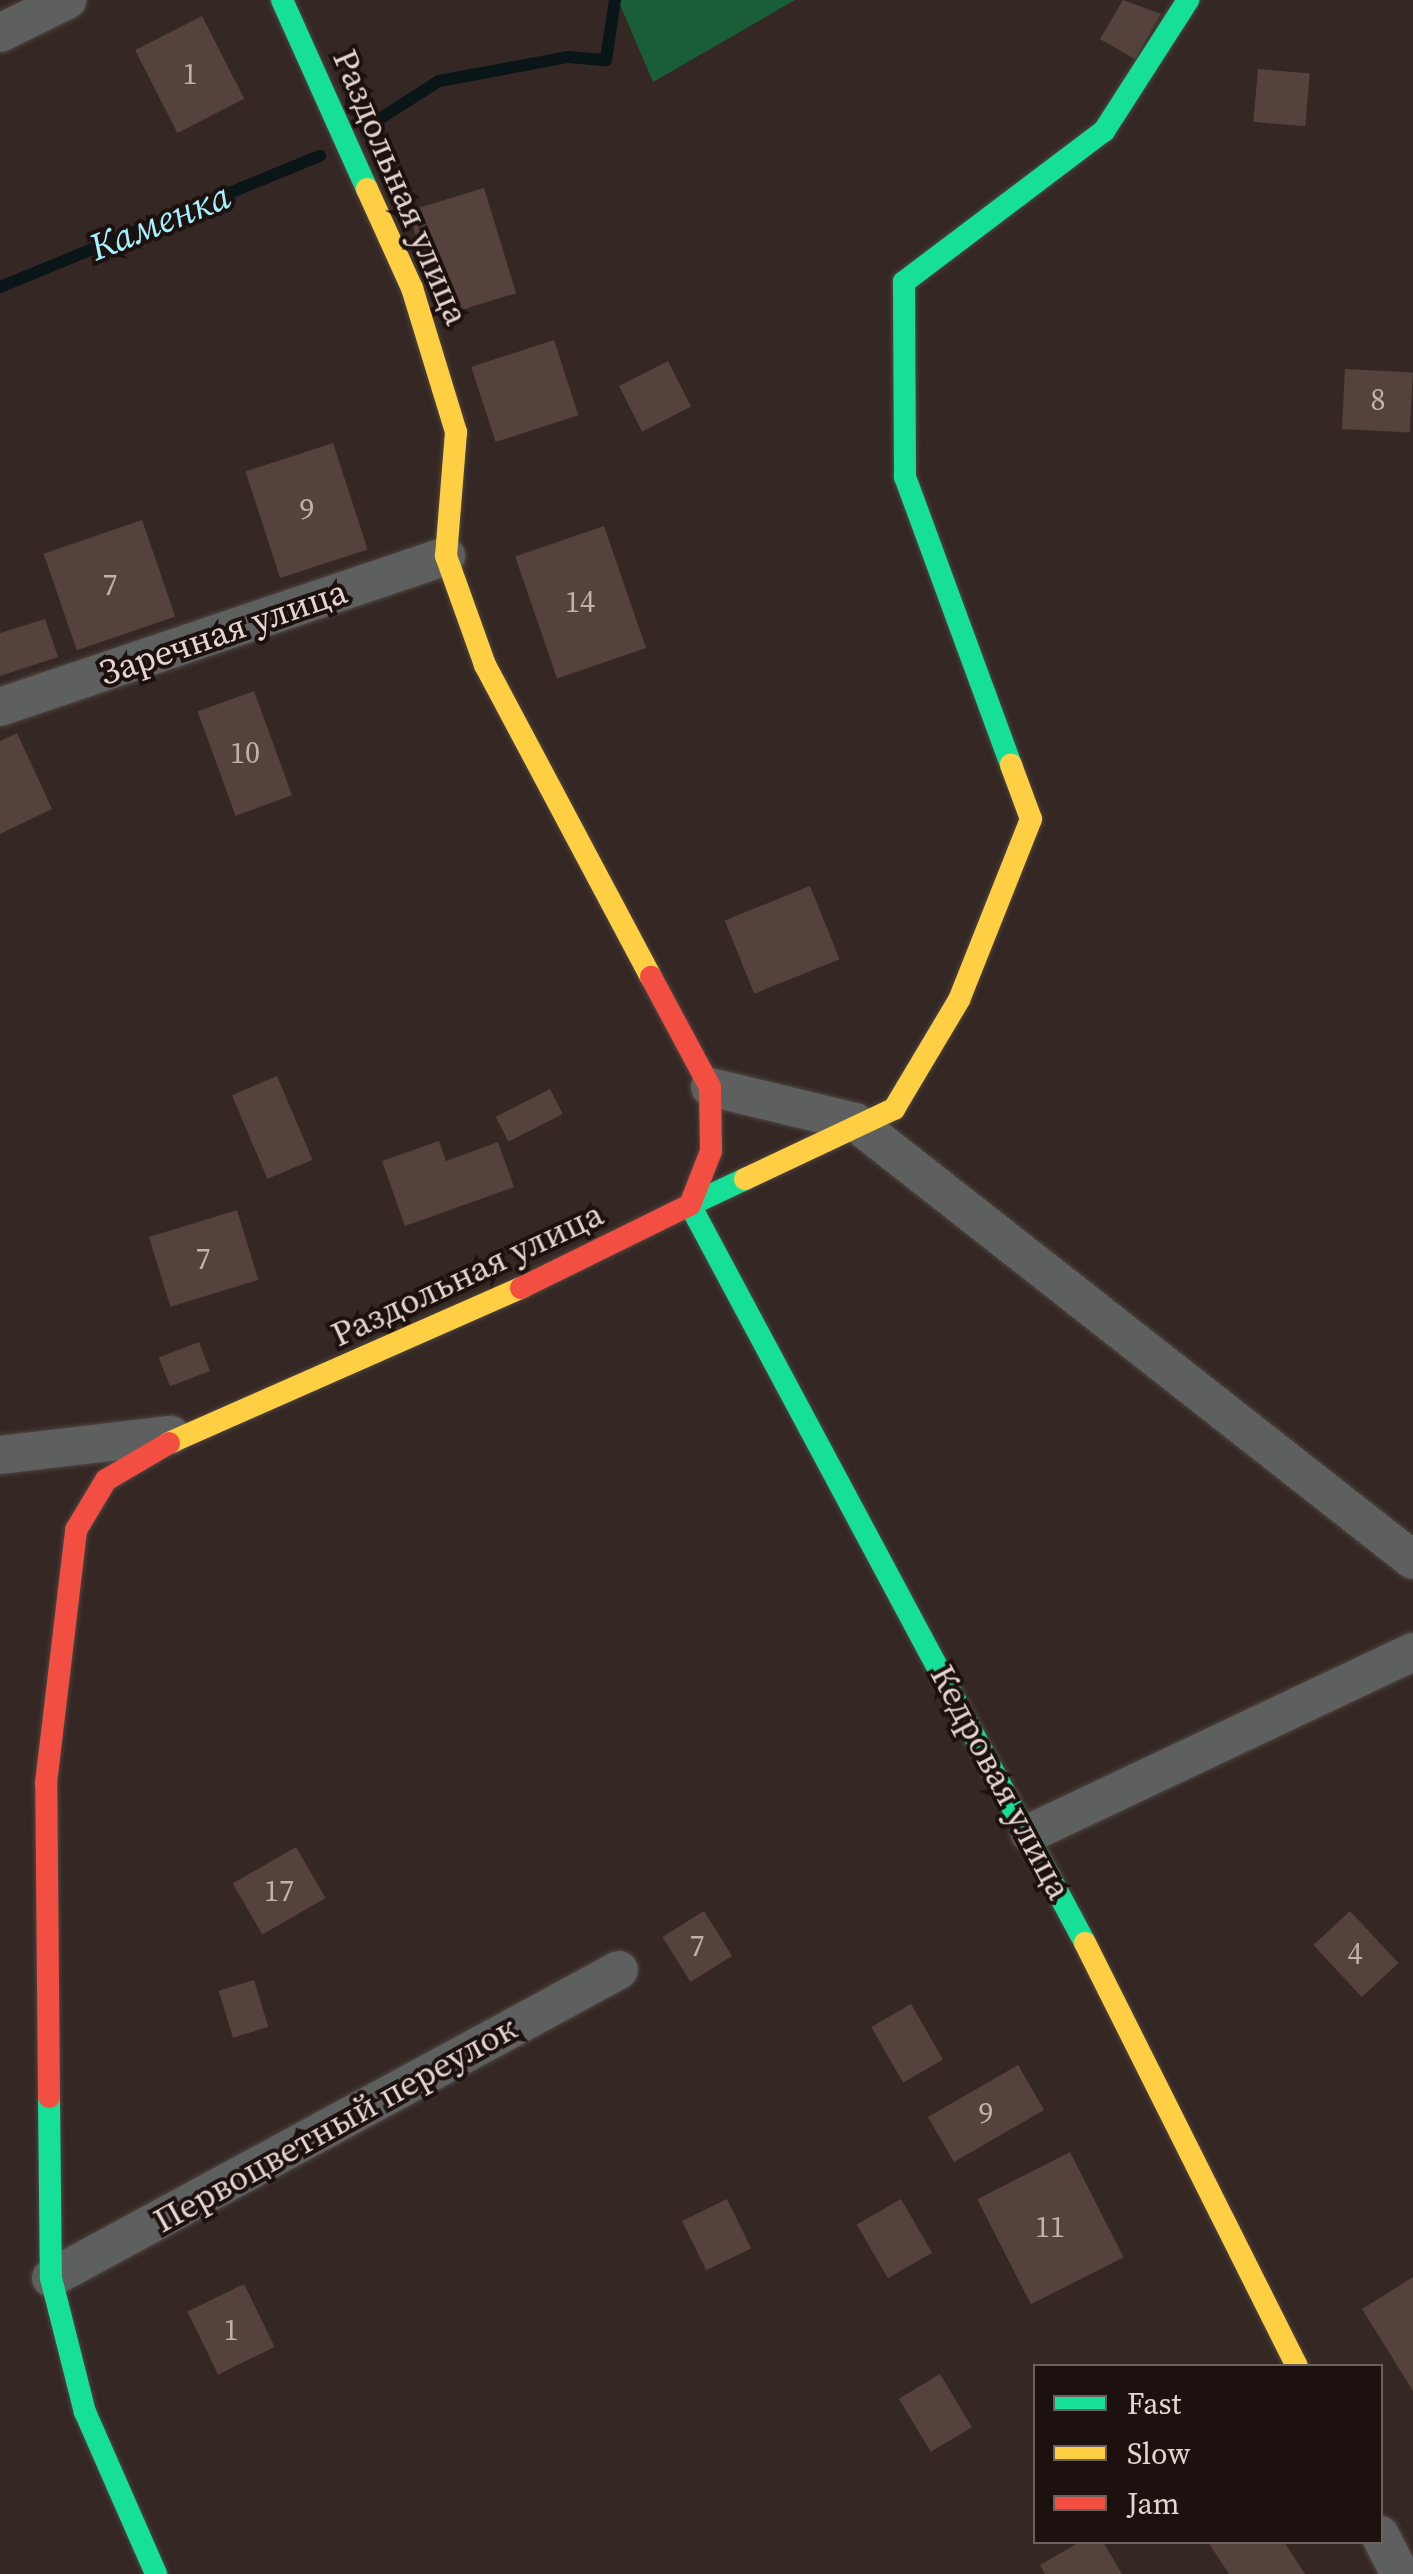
<!DOCTYPE html>
<meta charset="utf-8">
<style>
body{margin:0}
#map{position:relative;width:1413px;height:2574px;overflow:hidden;background:#352824;font-family:"Source Serif 4",serif}
div>[style]{position:absolute}
[style*='--x']{left:calc(var(--x)*1px);top:calc(var(--y)*1px);width:calc(var(--w)*1px);rotate:calc(var(--a)*1deg)}
.green>*{inset:0;background:#195d39}
.stream>*{height:12px;margin:-6px;padding:0 6px;transform-origin:6px;border-radius:6px;background:#091516}
.building>*{inset:0;background:#55423c;transform-origin:0 0}
.roads{filter:drop-shadow(0 0 2px #4f4541) drop-shadow(0 0 2px #4f4541)}
.street>*{height:38px;margin:-19px;padding:0 19px;transform-origin:19px;border-radius:19px;background:#5e5f5f}
.fast>*{height:22px;margin:-11px;padding:0 11px;transform-origin:11px;border-radius:11px;background:#16e098}
.slow>*{height:22px;margin:-11px;padding:0 11px;transform-origin:11px;border-radius:11px;background:#ffcf43}
.jam>*{height:22px;margin:-11px;padding:0 11px;transform-origin:11px;border-radius:11px;background:#f24e42}
span{translate:-50% -50%;white-space:nowrap;text-align:center;line-height:1.15;-webkit-text-stroke:8px #1c110e;paint-order:stroke}
.number-label{font-size:30px;color:#c1b0ab}
.number-label span{-webkit-text-stroke-width:0}
.street-label{font-size:35px;color:#e5d5d0}
.water-label{font-size:38px;color:#a2f1fd;font-style:italic}
.legend{position:absolute;left:1033px;top:2364px;width:350px;height:180px;box-sizing:border-box;background:#1c110e;border:2px solid #6c5f5c;margin:0;padding:12px 18px;list-style:none;font-size:30px;color:#e5d5d0}
.legend li{display:flex;align-items:center;gap:20px;height:50px}
.legend b{width:50px;border:2px solid #6c5f5c}
</style>
<div id="map">
<div class="green">
<div style="clip-path:polygon(618px 0,795px 0,653px 82px)"></div>
</div>
<div class="stream">
<div style="--x:381;--y:118;--w:69;--a:-32.5"></div>
<div style="--x:439;--y:81;--w:132;--a:-10.5"></div>
<div style="--x:569;--y:57;--w:37;--a:5"></div>
<div style="--x:606;--y:60;--w:61;--a:-81.5"></div>
<div style="--x:0;--y:287;--w:346;--a:-22.3"></div>
</div>
<div class="building">
<div style="clip-path:polygon(1123px 0,1161px 14px,1135px 59px,1100px 39px)"></div>
<div style="left:202px;top:16px;width:93px;height:75px;rotate:63deg"></div>
<div style="left:1258px;top:69px;width:52px;height:53px;rotate:5deg"></div>
<div style="left:484px;top:188px;width:110px;height:79px;rotate:73deg"></div>
<div style="left:554px;top:340px;width:79px;height:87px;rotate:72deg"></div>
<div style="left:668px;top:361px;width:51px;height:55px;rotate:63deg"></div>
<div style="left:1345px;top:369px;width:68px;height:60px;rotate:3deg"></div>
<div style="left:333px;top:443px;width:112px;height:92px;rotate:72deg"></div>
<div style="left:142px;top:520px;width:102px;height:104px;rotate:71deg"></div>
<div style="left:604px;top:526px;width:129px;height:94px;rotate:71deg"></div>
<div style="clip-path:polygon(45px 619px,58px 657px,0 676px,0 633px)"></div>
<div style="left:254px;top:691px;width:111px;height:60px;rotate:70deg"></div>
<div style="clip-path:polygon(17px 733px,52px 809px,0 834px,0 741px)"></div>
<div style="left:810px;top:886px;width:79px;height:92px;rotate:68deg"></div>
<div style="left:277px;top:1076px;width:91px;height:49px;rotate:67deg"></div>
<div style="left:550px;top:1089px;width:28px;height:61px;rotate:63deg"></div>
<div style="clip-path:polygon(439px 1141px,446px 1161px,498px 1142px,514px 1187px,405px 1226px,382px 1161px)"></div>
<div style="left:237px;top:1210px;width:73px;height:92px;rotate:73deg"></div>
<div style="left:199px;top:1342px;width:31px;height:43px;rotate:69deg"></div>
<div style="left:296px;top:1847px;width:59px;height:73px;rotate:60deg"></div>
<div style="left:704px;top:1911px;width:53px;height:49px;rotate:58deg"></div>
<div style="left:1350px;top:1911px;width:71px;height:50px;rotate:47deg"></div>
<div style="left:254px;top:1980px;width:49px;height:37px;rotate:73deg"></div>
<div style="left:911px;top:2004px;width:64px;height:46px;rotate:60deg"></div>
<div style="left:1018px;top:2065px;width:52px;height:104px;rotate:60deg"></div>
<div style="left:1070px;top:2152px;width:118px;height:104px;rotate:63deg"></div>
<div style="left:727px;top:2199px;width:55px;height:50px;rotate:64deg"></div>
<div style="left:901px;top:2199px;width:62px;height:51px;rotate:60deg"></div>
<div style="clip-path:polygon(1413px 2277px,1413px 2391px,1362px 2309px)"></div>
<div style="left:244px;top:2284px;width:70px;height:63px;rotate:64deg"></div>
<div style="left:940px;top:2374px;width:62px;height:48px;rotate:59deg"></div>
<div style="clip-path:polygon(1080px 2542px,1103px 2542px,1122px 2574px,1045px 2574px,1040px 2565px)"></div>
<div style="clip-path:polygon(1208px 2542px,1284px 2542px,1305px 2574px,1229px 2574px)"></div>
</div>
<div class="roads">
<div class="street">
<div style="--x:0;--y:33;--w:75;--a:-26.2"></div>
<div style="--x:0;--y:707;--w:471;--a:-18.7"></div>
<div style="--x:710;--y:1087;--w:149;--a:13.6"></div>
<div style="--x:855;--y:1122;--w:709;--a:38.13"></div>
<div style="--x:0;--y:1455;--w:172;--a:-6.7"></div>
<div style="--x:1030;--y:1833;--w:424;--a:-25.3"></div>
<div style="--x:51;--y:2278;--w:646;--a:-28.47"></div>
<div style="--x:1380;--y:2535;--w:44;--a:62.9"></div>
</div>
<div class="fast">
<div style="--x:282;--y:0;--w:207;--a:65.8"></div>
<div style="--x:1011;--y:765;--w:307;--a:-110.2"></div>
<div style="--x:905;--y:477;--w:195;--a:-90.3"></div>
<div style="--x:904;--y:282;--w:251;--a:-37.1"></div>
<div style="--x:1104;--y:131;--w:156;--a:-57.3"></div>
<div style="--x:745;--y:1179;--w:61;--a:154.7"></div>
<div style="--x:690;--y:1205;--w:837;--a:61.84"></div>
<div style="--x:49;--y:2097;--w:181;--a:89.4"></div>
<div style="--x:51;--y:2278;--w:138;--a:75.8"></div>
<div style="--x:85;--y:2412;--w:177;--a:66.3"></div>
</div>
<div class="slow">
<div style="--x:367;--y:189;--w:109;--a:65.6"></div>
<div style="--x:412;--y:288;--w:151;--a:73"></div>
<div style="--x:456;--y:432;--w:124;--a:94.6"></div>
<div style="--x:446;--y:556;--w:116;--a:70.3"></div>
<div style="--x:485;--y:665;--w:353;--a:62"></div>
<div style="--x:745;--y:1179;--w:165;--a:-25.2"></div>
<div style="--x:894;--y:1109;--w:127;--a:-59.2"></div>
<div style="--x:959;--y:1000;--w:195;--a:-68.3"></div>
<div style="--x:1031;--y:819;--w:58;--a:-110.3"></div>
<div style="--x:169;--y:1443;--w:385;--a:-23.8"></div>
<div style="--x:1085;--y:1943;--w:473;--a:63.4"></div>
</div>
<div class="jam">
<div style="--x:521;--y:1288;--w:188;--a:-26.2"></div>
<div style="--x:690;--y:1205;--w:58;--a:-68.7"></div>
<div style="--x:711;--y:1151;--w:64;--a:-90.9"></div>
<div style="--x:710;--y:1087;--w:125;--a:-118.2"></div>
<div style="--x:49;--y:2097;--w:314;--a:-90.5"></div>
<div style="--x:46;--y:1783;--w:255;--a:-83.2"></div>
<div style="--x:76;--y:1530;--w:58;--a:-59"></div>
<div style="--x:106;--y:1480;--w:73;--a:-30.4"></div>
</div>
</div>
<div class="number-label">
<span style="left:190px;top:74px">1</span>
<span style="left:1378px;top:400px">8</span>
<span style="left:307px;top:510px">9</span>
<span style="left:110px;top:585px">7</span>
<span style="left:580px;top:602px">14</span>
<span style="left:245px;top:753px">10</span>
<span style="left:203px;top:1259px">7</span>
<span style="left:279px;top:1891px">17</span>
<span style="left:697px;top:1946px">7</span>
<span style="left:1355px;top:1954px">4</span>
<span style="left:986px;top:2114px">9</span>
<span style="left:1050px;top:2227px">11</span>
<span style="left:231px;top:2330px">1</span>
</div>
<div class="street-label">
<span style="left:401px;top:187px;rotate:67deg">Раздольная улица</span>
<span style="left:223px;top:632px;rotate:-19deg">Заречная улица</span>
<span style="left:467px;top:1274px;rotate:-25deg">Раздольная улица</span>
<span style="left:1001px;top:1782px;rotate:62deg">Кедровая улица</span>
<span style="left:335px;top:2124px;rotate:-29deg">Первоцветный переулок</span>
</div>
<div class="water-label">
<span style="left:160px;top:222px;rotate:-22deg">Каменка</span>
</div>
<ul class="legend">
<li><b style="height:12px;background:#16e098"></b>Fast</li>
<li><b style="height:12px;background:#ffcf43"></b>Slow</li>
<li><b style="height:12px;background:#f24e42"></b>Jam</li>
</ul>
</div>
